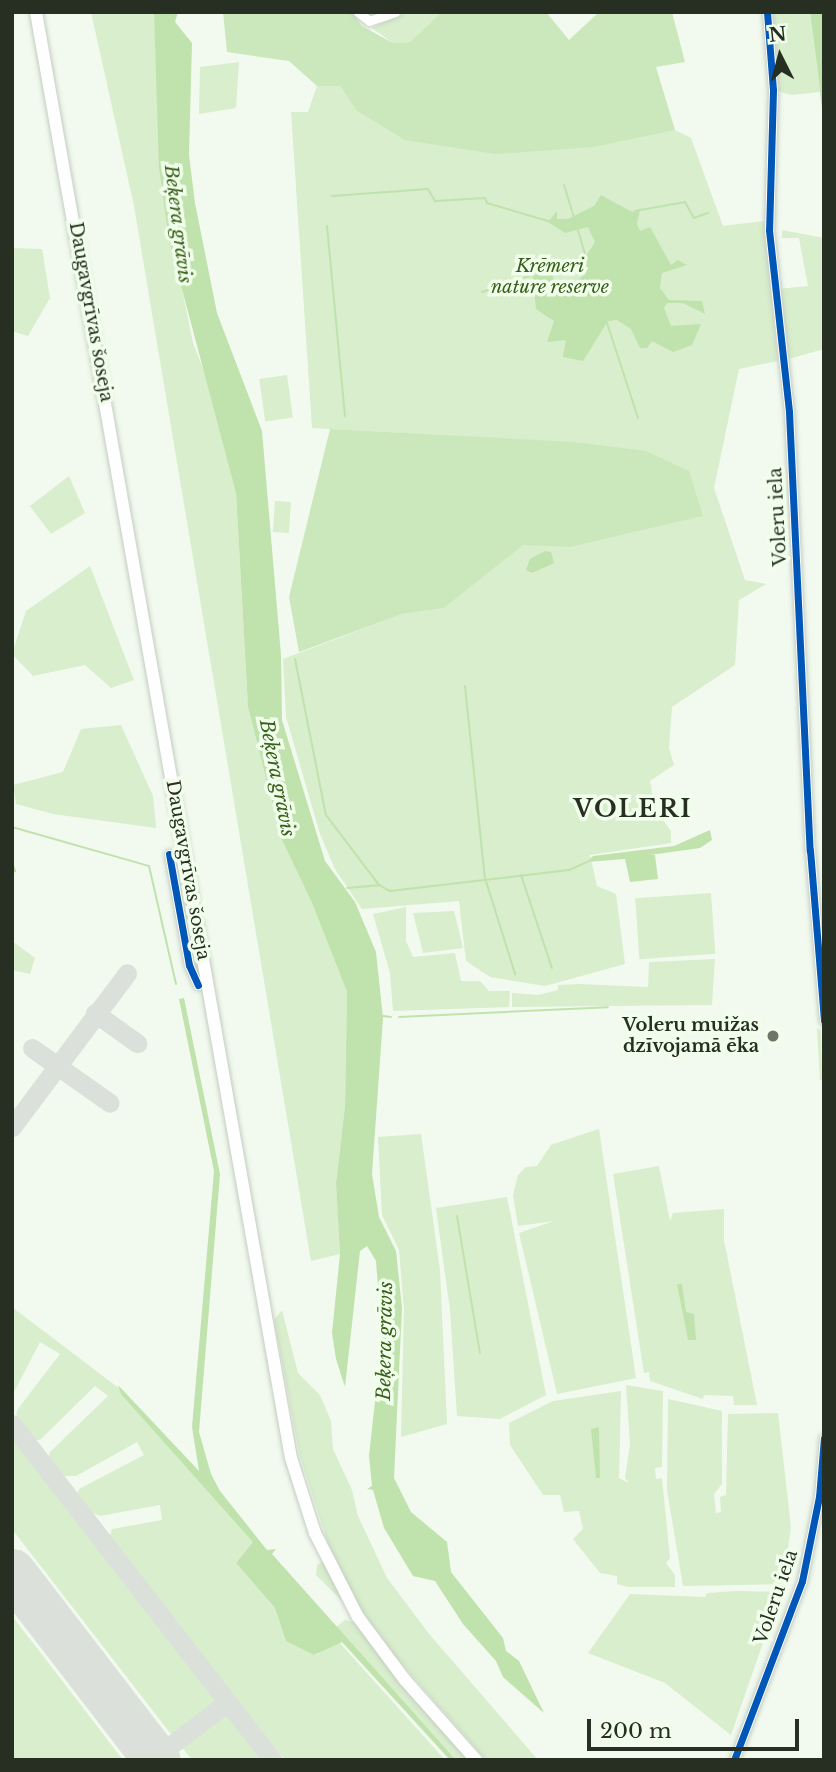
<!DOCTYPE html>
<meta charset="utf-8">
<style>
body{margin:0}
#map{position:relative;width:836px;height:1772px;overflow:hidden;background:#f2faef;font-family:"Libre Baskerville",serif}
div>[style]{position:absolute}
[style*='--x']{left:calc(var(--x)*1px);top:calc(var(--y)*1px);width:calc(var(--w)*1px);rotate:calc(var(--a)*1deg)}
.green>*{inset:0;background:#d8eecc;transform-origin:0 0}
.forest>*{inset:0;background:#cbe7bc}
.water>*{inset:0;background:#c0e2ad}
.stream>*{height:2px;margin:-1px;padding:0 1px;transform-origin:1px;border-radius:1px;background:#c0e2ad}
.taxiway>*{height:19px;margin:-9.5px;padding:0 9.5px;transform-origin:9.5px;border-radius:9.5px;background:#dbe0da}
.runway>*{height:47px;margin:-23.5px;padding:0 23.5px;transform-origin:23.5px;border-radius:23.5px;background:#dbe0da}
.roads{filter:drop-shadow(0 0 2px #c5cdc2) drop-shadow(0 0 2px #c5cdc2)}
.minor>*{height:9px;margin:-4.5px;padding:0 4.5px;transform-origin:4.5px;border-radius:4.5px;background:#fdfefd}
.secondary>*{height:12px;margin:-6px;padding:0 6px;transform-origin:6px;border-radius:6px;background:#fdfefd}
.cycleway>*{height:7px;margin:-3.5px;padding:0 3.5px;transform-origin:3.5px;border-radius:3.5px;background:#0057b8}
.dots>*{width:19px;height:19px;translate:-50% -50%;box-sizing:border-box;border:4px solid #f1feeb;border-radius:50%}
span{translate:-50% -50%;white-space:nowrap;text-align:center;line-height:1.15;-webkit-text-stroke:7px #f1feeb;paint-order:stroke}
.park-label{font-size:18px;color:#375f19;font-style:italic}
.street-label{font-size:18px;color:#272f23}
.poi-label{font-size:18px;color:#272f23;font-weight:700}
.right{translate:-100% -50%;text-align:right}
.water-label{font-size:19px;color:#38601a;font-style:italic}
.district-label{font-size:24px;color:#272f23;font-weight:700;letter-spacing:2px}
.frame{position:absolute;inset:0;border:14px solid #272f23;pointer-events:none}
.north{position:absolute;left:745px;top:21px;width:70px;height:70px;-webkit-text-stroke:5px #f1feeb;paint-order:stroke;rotate:354deg;font-size:19px;font-weight:700;line-height:28px;text-align:center;color:#272f23}
.north::after{content:'';display:block;margin:auto;width:24px;height:32px;background:#272f23;clip-path:polygon(50% 0,100% 100%,50% 72%,0 100%)}
.scale{position:absolute;left:587px;top:1719px;width:212px;height:32px;box-sizing:border-box;border:4px solid #272f23;border-top:0;padding-left:9px;font-size:21px;line-height:24px;white-space:nowrap;color:#272f23;-webkit-text-stroke:5px #f1feeb;paint-order:stroke}
</style>
<div id="map">
<div class="green">
<div style="clip-path:polygon(91px 12px,155px 13px,161px 186px,193px 343px,207px 379px,236px 493px,248px 707px,281px 838px,312px 903px,347px 992px,345px 1106px,336px 1182px,340px 1254px,311px 1261px,134px 206px)"></div>
<div style="clip-path:polygon(407px 12px,442px 12px,410px 42px,393px 43px,372px 28px)"></div>
<div style="clip-path:polygon(769px 12px,810px 12px,820px 92px,792px 95px,776px 91px)"></div>
<div style="clip-path:polygon(239px 62px,236px 108px,199px 114px,200px 67px)"></div>
<div style="clip-path:polygon(317px 86px,340px 86px,356px 110px,675px 130px,691px 138px,723px 226px,764px 221px,778px 361px,739px 369px,714px 488px,745px 580px,766px 584px,739px 600px,735px 665px,672px 707px,669px 748px,674px 765px,650px 781px,655px 809px,671px 831px,671px 843px,590px 855px,597px 886px,616px 894px,625px 964px,545px 986px,490px 977px,466px 961px,459px 901px,362px 909px,335px 869px,320px 834px,286px 717px,283px 659px,402px 614px,444px 608px,523px 544px,571px 547px,702px 516px,582px 443px,312px 428px,291px 112px,308px 112px)"></div>
<div style="clip-path:polygon(782px 230px,824px 238px,824px 349px,785px 360px,778px 289px,808px 286px,799px 238px,782px 238px)"></div>
<div style="clip-path:polygon(12px 248px,42px 249px,50px 298px,28px 336px,12px 331px)"></div>
<div style="left:287px;top:375px;width:43px;height:28px;rotate:82deg"></div>
<div style="clip-path:polygon(69px 476px,85px 513px,51px 534px,30px 506px)"></div>
<div style="left:275px;top:501px;width:16px;height:31px;rotate:4deg"></div>
<div style="clip-path:polygon(90px 566px,134px 680px,111px 688px,85px 665px,33px 676px,12px 654px,26px 611px)"></div>
<div style="clip-path:polygon(121px 725px,153px 796px,156px 828px,53px 814px,16px 804px,13px 785px,63px 772px,81px 729px)"></div>
<div style="left:711px;top:893px;width:61px;height:76px;rotate:86deg"></div>
<div style="clip-path:polygon(406px 907px,406px 941px,413px 957px,455px 953px,461px 981px,480px 981px,489px 991px,510px 991px,509px 1007px,393px 1011px,390px 973px,373px 914px)"></div>
<div style="clip-path:polygon(454px 911px,463px 948px,423px 953px,413px 913px)"></div>
<div style="clip-path:polygon(12px 941px,35px 958px,30px 974px,12px 970px)"></div>
<div style="clip-path:polygon(715px 959px,712px 1005px,512px 1007px,512px 993px,538px 995px,558px 990px,558px 985px,579px 984px,648px 987px,649px 962px)"></div>
<div style="clip-path:polygon(817px 1028px,821px 1030px,822px 1080px,820px 1080px)"></div>
<div style="clip-path:polygon(599px 1129px,636px 1378px,557px 1394px,519px 1233px,554px 1221px,518px 1226px,513px 1195px,518px 1175px,526px 1167px,537px 1166px,551px 1145px)"></div>
<div style="clip-path:polygon(421px 1134px,440px 1270px,447px 1424px,401px 1437px,404px 1310px,399px 1250px,382px 1215px,378px 1137px)"></div>
<div style="clip-path:polygon(659px 1166px,670px 1221px,673px 1213px,724px 1209px,724px 1240px,757px 1405px,734px 1405px,733px 1396px,704px 1395px,703px 1399px,650px 1381px,649px 1372px,644px 1373px,613px 1174px)"></div>
<div style="clip-path:polygon(507px 1197px,546px 1395px,500px 1419px,457px 1416px,450px 1310px,436px 1208px)"></div>
<div style="clip-path:polygon(12px 1307px,120px 1389px,254px 1542px,236px 1563px,275px 1608px,286px 1641px,316px 1655px,338px 1641px,445px 1760px,285px 1760px,109px 1539px,112px 1529px,162px 1520px,160px 1505px,100px 1516px,90px 1512px,77px 1496px,79px 1489px,144px 1455px,137px 1442px,76px 1476px,60px 1476px,48px 1461px,50px 1452px,108px 1396px,95px 1386px,40px 1440px,33px 1440px,16px 1419px,17px 1410px,60px 1354px,40px 1342px,12px 1396px)"></div>
<div style="clip-path:polygon(282px 1310px,298px 1373px,320px 1395px,331px 1421px,333px 1449px,352px 1490px,358px 1516px,387px 1578px,430px 1635px,538px 1760px,486px 1760px,394px 1655px,359px 1606px,328px 1543px,300px 1457px,274px 1320px)"></div>
<div style="clip-path:polygon(626px 1385px,663px 1391px,662px 1467px,655px 1468px,656px 1479px,662px 1478px,670px 1558px,666px 1563px,675px 1575px,675px 1587px,628px 1587px,617px 1584px,617px 1576px,600px 1573px,573px 1539px,583px 1529px,579px 1511px,564px 1512px,560px 1495px,543px 1495px,510px 1445px,509px 1423px,553px 1401px,621px 1391px,619px 1478px,629px 1483px,625px 1478px,630px 1444px)"></div>
<div style="clip-path:polygon(668px 1399px,722px 1411px,722px 1484px,714px 1494px,716px 1513px,721px 1512px,720px 1497px,726px 1495px,728px 1414px,778px 1413px,791px 1527px,783px 1584px,683px 1586px,667px 1490px)"></div>
<div style="clip-path:polygon(12px 1432px,218px 1694px,217px 1704px,174px 1738px,12px 1529px)"></div>
<div style="clip-path:polygon(324px 1561px,348px 1607px,316px 1575px,317px 1565px)"></div>
<div style="clip-path:polygon(738px 1591px,777px 1592px,784px 1596px,774px 1611px,731px 1735px,665px 1683px,588px 1653px,630px 1594px,705px 1597px,707px 1593px)"></div>
<div style="clip-path:polygon(12px 1616px,47px 1661px,123px 1760px,12px 1760px)"></div>
<div style="clip-path:polygon(345px 1620px,355px 1622px,470px 1760px,456px 1760px,336px 1627px)"></div>
<div style="clip-path:polygon(227px 1712px,238px 1720px,268px 1760px,192px 1760px,181px 1746px)"></div>
</div>
<div class="forest">
<div style="clip-path:polygon(223px 12px,352px 12px,362px 26px,393px 43px,410px 42px,442px 12px,546px 12px,569px 40px,599px 12px,672px 12px,685px 62px,656px 67px,675px 130px,593px 147px,496px 154px,405px 140px,356px 110px,340px 86px,317px 86px,289px 61px,227px 52px)"></div>
<div style="clip-path:polygon(330px 429px,574px 442px,646px 451px,689px 471px,703px 516px,571px 547px,523px 545px,444px 608px,402px 614px,299px 652px,289px 597px)"></div>
</div>
<div class="water">
<div style="clip-path:polygon(154px 12px,178px 12px,175px 22px,192px 43px,189px 155px,195px 203px,217px 313px,262px 431px,281px 655px,282px 720px,325px 861px,355px 902px,376px 952px,383px 1018px,372px 1174px,379px 1217px,396px 1251px,402px 1308px,394px 1478px,411px 1512px,447px 1542px,451px 1572px,503px 1638px,506px 1651px,519px 1661px,544px 1713px,503px 1677px,496px 1661px,463px 1624px,435px 1581px,413px 1576px,384px 1528px,373px 1490px,367px 1489px,372px 1486px,369px 1456px,382px 1337px,376px 1261px,367px 1246px,360px 1251px,345px 1387px,336px 1359px,332px 1333px,340px 1254px,336px 1183px,345px 1106px,347px 992px,312px 903px,281px 838px,248px 707px,236px 493px,169px 240px,159px 168px)"></div>
<div style="clip-path:polygon(810px 12px,824px 12px,824px 127px,818px 74px)"></div>
<div style="clip-path:polygon(601px 195px,632px 212px,640px 209px,637px 224px,640px 231px,650px 227px,671px 265px,678px 260px,687px 265px,662px 273px,660px 288px,669px 300px,702px 301px,705px 314px,683px 303px,667px 303px,664px 308px,671px 326px,701px 324px,692px 345px,673px 352px,652px 341px,647px 348px,640px 348px,631px 329px,617px 320px,608px 321px,583px 361px,563px 357px,566px 340px,547px 342px,554px 321px,536px 309px,531px 262px,552px 268px,555px 295px,586px 274px,586px 256px,595px 242px,588px 227px,565px 233px,548px 222px,557px 211px,557px 219px,568px 219px,594px 206px)"></div>
<div style="clip-path:polygon(545px 551px,551px 552px,554px 563px,532px 573px,526px 570px,530px 559px)"></div>
<div style="clip-path:polygon(710px 830px,712px 840px,700px 848px,650px 855px,655px 855px,658px 879px,630px 882px,625px 859px,587px 862px,593px 856px,674px 846px)"></div>
<div style="clip-path:polygon(184px 998px,220px 1174px,199px 1432px,211px 1474px,220px 1491px,267px 1550px,276px 1549px,272px 1554px,456px 1760px,450px 1760px,342px 1642px,314px 1655px,286px 1641px,275px 1608px,236px 1563px,253px 1542px,121px 1394px,118px 1385px,199px 1471px,192px 1427px,214px 1171px,179px 999px)"></div>
<div style="clip-path:polygon(677px 1284px,682px 1284px,686px 1312px,694px 1314px,696px 1340px,688px 1340px)"></div>
<div style="clip-path:polygon(599px 1427px,600px 1478px,596px 1478px,591px 1429px)"></div>
</div>
<div class="stream">
<div style="--x:564;--y:185;--w:34;--a:73"></div>
<div style="--x:332;--y:196;--w:96;--a:-4.2"></div>
<div style="--x:428;--y:189;--w:14;--a:60"></div>
<div style="--x:435;--y:201;--w:50;--a:-3.4"></div>
<div style="--x:485;--y:198;--w:5;--a:68"></div>
<div style="--x:487;--y:203;--w:67;--a:16.5"></div>
<div style="--x:635;--y:211;--w:51;--a:-10.2"></div>
<div style="--x:685;--y:202;--w:18;--a:61"></div>
<div style="--x:694;--y:218;--w:15;--a:-20"></div>
<div style="--x:327;--y:226;--w:191;--a:84.6"></div>
<div style="--x:578;--y:230;--w:29;--a:74"></div>
<div style="--x:550;--y:268;--w:37;--a:-19"></div>
<div style="--x:482;--y:292;--w:53;--a:-18.8"></div>
<div style="--x:607;--y:323;--w:100;--a:71.9"></div>
<div style="--x:295;--y:659;--w:159;--a:78.8"></div>
<div style="--x:326;--y:815;--w:88;--a:52.9"></div>
<div style="--x:465;--y:686;--w:193;--a:84.1"></div>
<div style="--x:485;--y:878;--w:101;--a:72.6"></div>
<div style="--x:12;--y:827;--w:142;--a:15.9"></div>
<div style="--x:149;--y:866;--w:121;--a:77.1"></div>
<div style="--x:12;--y:863;--w:9;--a:69"></div>
<div style="--x:521;--y:875;--w:98;--a:71.6"></div>
<div style="--x:347;--y:888;--w:32;--a:-5"></div>
<div style="--x:379;--y:885;--w:13;--a:29"></div>
<div style="--x:390;--y:891;--w:180;--a:-6.7"></div>
<div style="--x:569;--y:870;--w:20;--a:-24"></div>
<div style="--x:383;--y:1016;--w:8;--a:7"></div>
<div style="--x:399;--y:1017;--w:209;--a:-2.7"></div>
<div style="--x:457;--y:1216;--w:139;--a:80.5"></div>
</div>
<div class="taxiway">
<div style="--x:95;--y:1013;--w:52;--a:35.5"></div>
<div style="--x:32;--y:1048;--w:95;--a:35.2"></div>
<div style="--x:12;--y:1127;--w:192;--a:-53.2"></div>
<div style="--x:12;--y:1424;--w:425;--a:52.2"></div>
<div style="--x:155;--y:1757;--w:91;--a:-37"></div>
</div>
<div class="runway">
<div style="--x:12;--y:1572;--w:237;--a:52.4"></div>
</div>
<div class="roads">
<div class="minor">
<div style="--x:358;--y:12;--w:14;--a:39"></div>
<div style="--x:369;--y:21;--w:28;--a:-19"></div>
<div style="--x:767;--y:12;--w:78;--a:85.6"></div>
<div style="--x:773;--y:90;--w:140;--a:91.6"></div>
<div style="--x:769;--y:230;--w:183;--a:83.7"></div>
<div style="--x:789;--y:412;--w:439;--a:87.3"></div>
<div style="--x:810;--y:850;--w:171;--a:85.3"></div>
<div style="--x:169;--y:854;--w:113;--a:79.8"></div>
<div style="--x:189;--y:965;--w:22;--a:66"></div>
<div style="--x:734;--y:1760;--w:191;--a:-69.2"></div>
<div style="--x:802;--y:1581;--w:86;--a:-78.6"></div>
<div style="--x:819;--y:1497;--w:59;--a:-85.2"></div>
</div>
<div class="secondary">
<div style="--x:36;--y:12;--w:1468;--a:80"></div>
<div style="--x:291;--y:1458;--w:79;--a:72.3"></div>
<div style="--x:315;--y:1533;--w:94;--a:62.9"></div>
<div style="--x:358;--y:1617;--w:79;--a:53.3"></div>
<div style="--x:405;--y:1680;--w:107;--a:48.4"></div>
</div>
</div>
<div class="cycleway">
<div style="--x:767;--y:12;--w:78;--a:85.6"></div>
<div style="--x:773;--y:90;--w:140;--a:91.6"></div>
<div style="--x:769;--y:230;--w:183;--a:83.7"></div>
<div style="--x:789;--y:412;--w:439;--a:87.3"></div>
<div style="--x:810;--y:850;--w:171;--a:85.3"></div>
<div style="--x:169;--y:854;--w:113;--a:79.8"></div>
<div style="--x:189;--y:965;--w:22;--a:66"></div>
<div style="--x:734;--y:1760;--w:191;--a:-69.2"></div>
<div style="--x:802;--y:1581;--w:86;--a:-78.6"></div>
<div style="--x:819;--y:1497;--w:59;--a:-85.2"></div>
</div>
<div class="dots">
<div style="left:773px;top:1036px;background:#6e766a"></div>
</div>
<div class="park-label">
<span style="left:550px;top:277px">Krēmeri<br>nature reserve</span>
</div>
<div class="street-label">
<span style="left:91px;top:312px;rotate:80deg">Daugavgrīvas šoseja</span>
<span style="left:778px;top:517px;rotate:-93deg">Voleru iela</span>
<span style="left:188px;top:870px;rotate:80deg">Daugavgrīvas šoseja</span>
<span style="left:776px;top:1597px;rotate:-71deg">Voleru iela</span>
</div>
<div class="poi-label">
<span class="right" style="left:759px;top:1036px">Voleru muižas<br>dzīvojamā ēka</span>
</div>
<div class="water-label">
<span style="left:178px;top:224px;rotate:83deg">Beķera grāvis</span>
<span style="left:277px;top:778px;rotate:79deg">Beķera grāvis</span>
<span style="left:385px;top:1341px;rotate:-89deg">Beķera grāvis</span>
</div>
<div class="district-label">
<span style="left:633px;top:809px">VOLERI</span>
</div>
<div class="frame"></div>
<div class="north">N</div>
<div class="scale">200 m</div>
</div>
